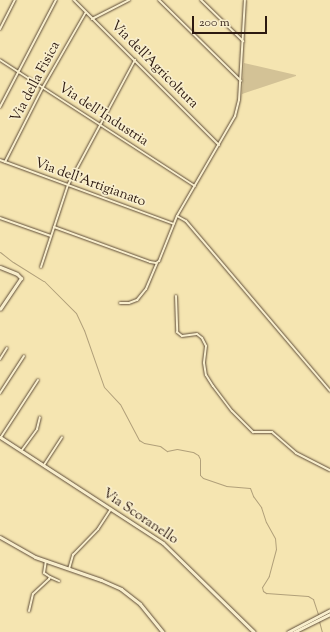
<!DOCTYPE html>
<style>
body{margin:0}
#map{position:relative;width:330px;height:632px;overflow:hidden;background:#f5e5b1;font-family:"Sorts Mill Goudy",serif}
div>[style]{position:absolute}
[style*='--x']{left:calc(var(--x)*1px);top:calc(var(--y)*1px);width:calc(var(--w)*1px);rotate:calc(var(--a)*1deg)}
.green>*{inset:0;background:#d3c296}
.stream>*{height:1px;margin:-0.5px;padding:0 0.5px;transform-origin:0.5px;border-radius:0.5px;background:#b1a07a}
.roads{filter:drop-shadow(0 0 1px #5e4c38) drop-shadow(0 0 1px #5e4c38)}
.street>*{height:2px;margin:-1px;padding:0 1px;transform-origin:1px;border-radius:1px;background:#f8eecc}
.secondary>*{height:3px;margin:-1.5px;padding:0 1.5px;transform-origin:1.5px;border-radius:1.5px;background:#f8eecc}
span{translate:-50% -50%;white-space:nowrap;text-align:center;line-height:1.15;-webkit-text-stroke:3.5px #f8eecc;paint-order:stroke}
.street-label{font-size:14px;color:#2c1910}
.scale{position:absolute;left:192px;top:16px;width:75px;height:18px;box-sizing:border-box;border:2px solid #2c1910;border-top:0;padding-left:5px;font-size:12px;line-height:14px;white-space:nowrap;color:#2c1910;-webkit-text-stroke:3px #f8eecc;paint-order:stroke}
</style>
<div id="map">
<div class="green">
<div style="clip-path:polygon(244px 63px,296px 75px,296px 76px,242px 94px)"></div>
</div>
<div class="stream">
<div style="--x:0;--y:252;--w:16;--a:38"></div>
<div style="--x:13;--y:262;--w:36;--a:32"></div>
<div style="--x:44;--y:281;--w:45;--a:45"></div>
<div style="--x:76;--y:313;--w:19;--a:65"></div>
<div style="--x:84;--y:330;--w:60;--a:70.7"></div>
<div style="--x:104;--y:387;--w:23;--a:47"></div>
<div style="--x:120;--y:404;--w:41;--a:62.2"></div>
<div style="--x:139;--y:440;--w:6;--a:31"></div>
<div style="--x:144;--y:443;--w:16;--a:11"></div>
<div style="--x:160;--y:446;--w:9;--a:36"></div>
<div style="--x:167;--y:451;--w:10;--a:-11"></div>
<div style="--x:177;--y:449;--w:16;--a:11"></div>
<div style="--x:193;--y:452;--w:6;--a:31"></div>
<div style="--x:198;--y:455;--w:4;--a:63"></div>
<div style="--x:200;--y:459;--w:16;--a:90"></div>
<div style="--x:200;--y:475;--w:4;--a:45"></div>
<div style="--x:203;--y:478;--w:24;--a:19"></div>
<div style="--x:226;--y:486;--w:24;--a:5"></div>
<div style="--x:250;--y:488;--w:9;--a:69"></div>
<div style="--x:253;--y:496;--w:14;--a:54"></div>
<div style="--x:261;--y:507;--w:16;--a:72"></div>
<div style="--x:266;--y:522;--w:18;--a:61"></div>
<div style="--x:275;--y:538;--w:11;--a:85"></div>
<div style="--x:276;--y:549;--w:28;--a:105"></div>
<div style="--x:269;--y:576;--w:13;--a:122"></div>
<div style="--x:262;--y:587;--w:4;--a:76"></div>
<div style="--x:263;--y:591;--w:4;--a:34"></div>
<div style="--x:266;--y:593;--w:42;--a:4.1"></div>
<div style="--x:308;--y:596;--w:6;--a:31"></div>
<div style="--x:313;--y:599;--w:16;--a:72"></div>
<div style="--x:319;--y:621;--w:11;--a:75"></div>
</div>
<div class="roads">
<div class="street">
<div style="--x:74;--y:0;--w:205;--a:45"></div>
<div style="--x:159;--y:0;--w:115;--a:44.6"></div>
<div style="--x:201;--y:0;--w:59;--a:44.3"></div>
<div style="--x:92;--y:19;--w:42;--a:-27.2"></div>
<div style="--x:0;--y:29;--w:33;--a:-63"></div>
<div style="--x:0;--y:60;--w:232;--a:32.9"></div>
<div style="--x:0;--y:107;--w:121;--a:-62.4"></div>
<div style="--x:0;--y:160;--w:185;--a:20.2"></div>
<div style="--x:5;--y:162;--w:84;--a:-63.1"></div>
<div style="--x:43;--y:87;--w:86;--a:-60.2"></div>
<div style="--x:177;--y:216;--w:10;--a:29"></div>
<div style="--x:186;--y:221;--w:223;--a:49.7"></div>
<div style="--x:0;--y:218;--w:54;--a:19.4"></div>
<div style="--x:54;--y:227;--w:102;--a:20"></div>
<div style="--x:150;--y:262;--w:6;--a:9"></div>
<div style="--x:156;--y:263;--w:4;--a:-34"></div>
<div style="--x:159;--y:261;--w:48;--a:-68.2"></div>
<div style="--x:177;--y:216;--w:116;--a:-59.9"></div>
<div style="--x:235;--y:116;--w:16;--a:-76"></div>
<div style="--x:239;--y:100;--w:100;--a:-86.6"></div>
<div style="--x:41;--y:267;--w:86;--a:-71.8"></div>
<div style="--x:68;--y:185;--w:142;--a:-61.8"></div>
<div style="--x:176;--y:296;--w:36;--a:88"></div>
<div style="--x:177;--y:332;--w:6;--a:39"></div>
<div style="--x:182;--y:336;--w:15;--a:-8"></div>
<div style="--x:197;--y:334;--w:6;--a:39"></div>
<div style="--x:202;--y:338;--w:9;--a:63"></div>
<div style="--x:206;--y:346;--w:17;--a:97"></div>
<div style="--x:204;--y:363;--w:12;--a:81"></div>
<div style="--x:206;--y:375;--w:13;--a:58"></div>
<div style="--x:213;--y:386;--w:31;--a:53"></div>
<div style="--x:232;--y:411;--w:30;--a:45"></div>
<div style="--x:253;--y:432;--w:19;--a:0"></div>
<div style="--x:272;--y:432;--w:32;--a:41"></div>
<div style="--x:296;--y:453;--w:38;--a:27"></div>
<div style="--x:120;--y:303;--w:9;--a:0"></div>
<div style="--x:129;--y:303;--w:9;--a:-21"></div>
<div style="--x:137;--y:300;--w:14;--a:-51"></div>
<div style="--x:146;--y:289;--w:28;--a:-67"></div>
<div style="--x:0;--y:359;--w:13;--a:-58"></div>
<div style="--x:0;--y:393;--w:44;--a:-57"></div>
<div style="--x:1;--y:437;--w:68;--a:-57"></div>
<div style="--x:22;--y:450;--w:26;--a:-54"></div>
<div style="--x:37;--y:429;--w:12;--a:-76"></div>
<div style="--x:44;--y:465;--w:33;--a:-57"></div>
<div style="--x:69;--y:569;--w:15;--a:-74"></div>
<div style="--x:73;--y:555;--w:36;--a:-46"></div>
<div style="--x:98;--y:529;--w:24;--a:-57"></div>
<div style="--x:50;--y:577;--w:10;--a:24"></div>
<div style="--x:29;--y:611;--w:17;--a:-77"></div>
<div style="--x:33;--y:594;--w:22;--a:-43"></div>
<div style="--x:49;--y:579;--w:2;--a:-63"></div>
<div style="--x:50;--y:577;--w:7;--a:-146"></div>
<div style="--x:44;--y:573;--w:12;--a:-81"></div>
</div>
<div class="secondary">
<div style="--x:0;--y:267;--w:18;--a:22"></div>
<div style="--x:17;--y:274;--w:6;--a:45"></div>
<div style="--x:21;--y:278;--w:37;--a:124"></div>
<div style="--x:0;--y:437;--w:194;--a:33"></div>
<div style="--x:163;--y:543;--w:127;--a:44.4"></div>
<div style="--x:0;--y:537;--w:40;--a:29.7"></div>
<div style="--x:35;--y:557;--w:70;--a:19.2"></div>
<div style="--x:101;--y:580;--w:22;--a:24"></div>
<div style="--x:121;--y:589;--w:24;--a:38"></div>
<div style="--x:140;--y:604;--w:36;--a:51"></div>
<div style="--x:288;--y:632;--w:47;--a:-27.6"></div>
<div style="--x:294;--y:632;--w:40;--a:-26.6"></div>
</div>
</div>
<div class="street-label">
<span style="left:154px;top:65px;rotate:45deg">Via dell'Agricoltura</span>
<span style="left:36px;top:82px;rotate:-62deg">Via della Fisica</span>
<span style="left:103px;top:115px;rotate:33deg">Via dell'Industria</span>
<span style="left:90px;top:183px;rotate:20deg">Via dell'Artigianato</span>
<span style="left:140px;top:517px;rotate:34deg">Via Scoranello</span>
</div>
<div class="scale">200 m</div>
</div>
